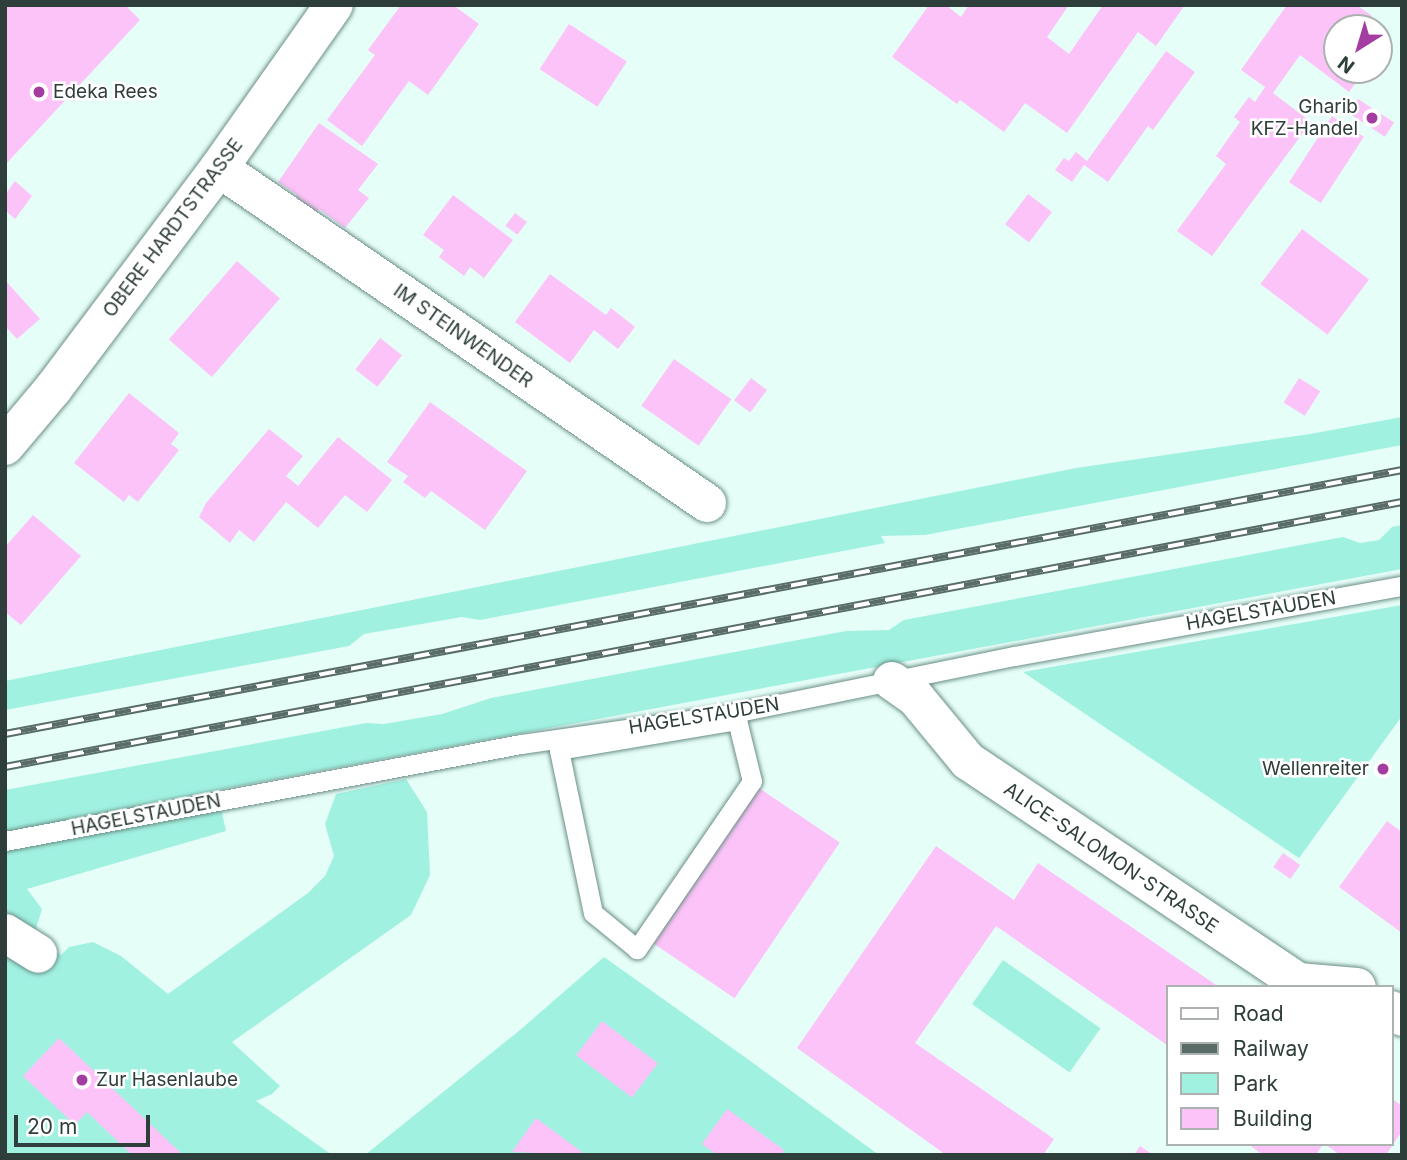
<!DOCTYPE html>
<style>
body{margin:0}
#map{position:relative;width:1407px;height:1160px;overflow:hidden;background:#e6fef8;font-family:Inter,sans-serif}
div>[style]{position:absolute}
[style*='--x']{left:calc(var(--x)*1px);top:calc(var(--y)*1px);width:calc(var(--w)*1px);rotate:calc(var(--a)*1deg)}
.green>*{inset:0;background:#a1f1e1;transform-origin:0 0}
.building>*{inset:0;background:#fcc3f8;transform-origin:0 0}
.roads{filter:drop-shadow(0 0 2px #6a8e86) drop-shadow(0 0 2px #6a8e86)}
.service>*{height:19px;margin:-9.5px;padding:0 9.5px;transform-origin:9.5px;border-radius:9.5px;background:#fff}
.minor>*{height:38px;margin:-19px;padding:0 19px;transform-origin:19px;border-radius:19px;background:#fff}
.rail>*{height:8px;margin-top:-4px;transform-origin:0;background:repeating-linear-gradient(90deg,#fff 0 16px,#5a6c67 0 32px);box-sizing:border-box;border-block:2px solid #5a6c67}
.dots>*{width:19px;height:19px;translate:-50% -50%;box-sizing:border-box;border:4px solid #fff;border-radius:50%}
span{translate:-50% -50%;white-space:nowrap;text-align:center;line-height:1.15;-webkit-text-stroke:5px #fff;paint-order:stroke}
.poi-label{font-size:19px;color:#2e3e3a}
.left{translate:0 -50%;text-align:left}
.right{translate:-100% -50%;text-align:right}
.street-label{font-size:19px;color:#2e3e3a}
.frame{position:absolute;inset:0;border:7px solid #2e3e3a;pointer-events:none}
.legend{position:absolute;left:1166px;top:985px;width:228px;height:161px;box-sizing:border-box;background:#fff;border:2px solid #abb2b0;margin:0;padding:9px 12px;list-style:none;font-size:21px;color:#2e3e3a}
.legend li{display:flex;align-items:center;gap:14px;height:35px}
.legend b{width:35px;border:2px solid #abb2b0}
.north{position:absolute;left:1323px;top:14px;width:70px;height:70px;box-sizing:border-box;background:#fff;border:2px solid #abb2b0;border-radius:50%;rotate:217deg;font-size:19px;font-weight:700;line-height:28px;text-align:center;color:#2e3e3a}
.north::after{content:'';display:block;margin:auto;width:24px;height:32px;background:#a43da1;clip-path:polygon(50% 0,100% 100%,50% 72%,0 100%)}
.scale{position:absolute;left:14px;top:1115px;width:136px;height:32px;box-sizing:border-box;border:4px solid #2e3e3a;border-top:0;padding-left:9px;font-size:21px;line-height:24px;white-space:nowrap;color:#2e3e3a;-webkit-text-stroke:5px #fff;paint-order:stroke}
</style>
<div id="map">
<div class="green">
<div style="clip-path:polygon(1402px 417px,1402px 445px,925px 535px,881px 536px,885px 543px,480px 620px,462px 617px,364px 634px,349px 646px,5px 710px,5px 681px,1076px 468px,1310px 434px)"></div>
<div style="clip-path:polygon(1402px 525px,1402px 569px,217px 790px,226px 831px,27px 889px,42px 909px,35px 932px,61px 955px,69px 947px,93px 942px,121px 956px,168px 994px,308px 893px,325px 876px,334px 856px,325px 824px,336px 794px,406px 779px,427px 812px,430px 875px,411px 915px,232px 1042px,280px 1086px,272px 1094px,256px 1101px,332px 1155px,5px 1155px,5px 790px,366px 723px,384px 724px,442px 714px,491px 698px,846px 631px,889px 630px,904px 620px,1343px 537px,1360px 543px,1379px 540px,1392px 527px)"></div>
<div style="clip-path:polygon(1402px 605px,1402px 716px,1299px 858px,1023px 672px)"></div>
<div style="clip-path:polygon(604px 957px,749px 1060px,879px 1155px,365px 1155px,520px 1030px)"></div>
<div style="left:1003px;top:960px;width:119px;height:54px;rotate:35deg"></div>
</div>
<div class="building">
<div style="clip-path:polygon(5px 5px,125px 5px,140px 20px,5px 165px)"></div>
<div style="clip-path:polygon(401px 5px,453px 5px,479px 24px,428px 95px,409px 81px,362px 146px,327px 120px,375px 55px,368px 50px)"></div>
<div style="clip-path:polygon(929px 5px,946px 5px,961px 17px,969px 5px,1069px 5px,1047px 37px,1069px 54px,1103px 5px,1185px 5px,1156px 46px,1138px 32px,1067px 133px,1025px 103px,1004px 132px,960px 100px,957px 104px,892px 57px)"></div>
<div style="clip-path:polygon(1287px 5px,1357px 5px,1372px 16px,1364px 28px,1337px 28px,1337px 70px,1365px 70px,1349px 92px,1300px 55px,1273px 93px,1311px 122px,1212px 256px,1177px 231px,1226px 164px,1216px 156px,1240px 122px,1234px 117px,1249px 97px,1255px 102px,1265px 87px,1241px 70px)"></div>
<div style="left:569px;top:24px;width:69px;height:54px;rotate:33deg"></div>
<div style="clip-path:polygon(1166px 51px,1195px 72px,1153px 130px,1148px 126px,1108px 182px,1084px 165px,1072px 182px,1055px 170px,1064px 158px,1069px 161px,1076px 152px,1087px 161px)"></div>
<div style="left:1358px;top:99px;width:43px;height:17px;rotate:33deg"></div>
<div style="left:1332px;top:116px;width:38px;height:79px;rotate:33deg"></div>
<div style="clip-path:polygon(319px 123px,378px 164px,358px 190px,369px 198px,345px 228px,319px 209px,314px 216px,293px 201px,297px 195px,278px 182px)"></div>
<div style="clip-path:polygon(15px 181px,32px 196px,15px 219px,5px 210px,5px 195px)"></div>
<div style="left:1028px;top:194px;width:30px;height:38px;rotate:37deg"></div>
<div style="clip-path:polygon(453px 195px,513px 240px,484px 278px,470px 267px,464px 276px,439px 257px,444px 250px,423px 235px)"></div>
<div style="left:515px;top:213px;width:15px;height:16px;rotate:37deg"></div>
<div style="left:1302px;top:229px;width:84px;height:69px;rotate:37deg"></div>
<div style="left:237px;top:261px;width:57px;height:104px;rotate:41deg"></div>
<div style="clip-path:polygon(550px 274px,606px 315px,611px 308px,635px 327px,618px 349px,594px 330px,570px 363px,515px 322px)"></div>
<div style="clip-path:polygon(5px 280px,40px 319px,17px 339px,5px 326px)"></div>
<div style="left:380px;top:338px;width:28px;height:40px;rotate:38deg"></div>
<div style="left:674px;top:359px;width:70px;height:57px;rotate:35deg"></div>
<div style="left:751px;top:378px;width:20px;height:28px;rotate:37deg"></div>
<div style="left:1299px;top:378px;width:25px;height:29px;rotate:32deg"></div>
<div style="clip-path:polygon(129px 393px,179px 433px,171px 444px,179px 450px,138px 502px,129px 495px,124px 502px,74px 463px)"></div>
<div style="clip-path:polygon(430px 402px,527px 471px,485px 530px,431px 491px,425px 498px,403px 482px,408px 476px,387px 462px)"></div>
<div style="clip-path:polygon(269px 429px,303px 456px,286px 476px,298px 486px,338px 437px,392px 480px,367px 512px,345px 495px,318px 528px,286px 502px,254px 542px,239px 530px,230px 543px,199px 517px,206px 503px)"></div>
<div style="clip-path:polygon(33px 515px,81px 556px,21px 625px,5px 612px,5px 547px)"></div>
<div style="left:756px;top:786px;width:101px;height:188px;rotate:34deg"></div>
<div style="clip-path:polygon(1387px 821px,1402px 832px,1402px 933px,1339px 887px)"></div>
<div style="clip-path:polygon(936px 846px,1014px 900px,1038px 863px,1219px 987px,1167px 987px,1167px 1045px,996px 926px,915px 1043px,1054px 1139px,1043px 1155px,946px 1155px,797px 1048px)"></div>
<div style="left:1283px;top:853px;width:21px;height:17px;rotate:35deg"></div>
<div style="left:602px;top:1021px;width:70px;height:43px;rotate:37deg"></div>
<div style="clip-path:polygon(59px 1038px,183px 1155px,132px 1155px,87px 1112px,75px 1125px,23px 1076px)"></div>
<div style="clip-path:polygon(1391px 1098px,1402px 1106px,1402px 1131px,1386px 1155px,1340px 1155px,1325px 1144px,1391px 1144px)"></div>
<div style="clip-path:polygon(727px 1109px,784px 1150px,781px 1155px,717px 1155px,702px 1144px)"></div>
<div style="clip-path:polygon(536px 1118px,586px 1155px,512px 1152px)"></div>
<div style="clip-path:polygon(1248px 1144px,1323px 1144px,1316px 1155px,1263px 1155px)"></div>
<div style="clip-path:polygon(1140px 1146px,1153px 1155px,1134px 1155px)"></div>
</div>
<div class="roads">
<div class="service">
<div style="--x:737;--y:720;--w:63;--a:76.2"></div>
<div style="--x:752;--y:781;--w:204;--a:124.4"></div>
<div style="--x:637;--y:949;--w:57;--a:-140.7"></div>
<div style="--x:593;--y:913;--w:167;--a:-101.8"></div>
<div style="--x:559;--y:750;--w:181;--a:-9.6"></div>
<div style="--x:5;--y:841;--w:525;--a:-10.65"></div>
<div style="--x:521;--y:744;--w:205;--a:-8.1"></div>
<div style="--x:724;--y:715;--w:297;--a:-11.5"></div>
<div style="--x:1015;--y:656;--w:393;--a:-10.3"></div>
</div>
<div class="minor">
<div style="--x:219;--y:168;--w:592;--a:34.47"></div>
<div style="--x:5;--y:446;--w:75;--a:-49.9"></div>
<div style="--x:53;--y:389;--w:276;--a:-53.1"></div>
<div style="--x:219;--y:168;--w:199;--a:-54.8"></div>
<div style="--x:892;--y:681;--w:29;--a:35"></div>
<div style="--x:916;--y:698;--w:82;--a:50.5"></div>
<div style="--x:968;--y:761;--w:397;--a:33.8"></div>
<div style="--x:1298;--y:982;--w:59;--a:4.8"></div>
<div style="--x:5;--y:933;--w:39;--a:32"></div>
<div style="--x:1391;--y:1010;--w:13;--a:32"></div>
</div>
</div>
<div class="rail">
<div style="--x:5;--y:734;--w:1422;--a:-10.7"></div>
<div style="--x:5;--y:767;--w:1422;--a:-10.74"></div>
</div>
<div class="dots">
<div style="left:39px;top:92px;background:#a43da1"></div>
<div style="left:1372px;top:118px;background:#a43da1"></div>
<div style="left:1383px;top:769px;background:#a43da1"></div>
<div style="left:82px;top:1080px;background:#a43da1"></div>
</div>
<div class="poi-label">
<span class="left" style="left:53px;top:92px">Edeka Rees</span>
<span class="right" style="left:1358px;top:118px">Gharib<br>KFZ-Handel</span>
<span class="right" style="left:1369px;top:769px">Wellenreiter</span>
<span class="left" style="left:96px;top:1080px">Zur Hasenlaube</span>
</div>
<div class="street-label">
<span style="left:173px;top:228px;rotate:-53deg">OBERE HARDTSTRASSE</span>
<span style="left:463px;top:336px;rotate:35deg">IM STEINWENDER</span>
<span style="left:1261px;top:611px;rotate:-10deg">HAGELSTAUDEN</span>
<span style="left:704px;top:716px;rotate:-9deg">HAGELSTAUDEN</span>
<span style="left:146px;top:815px;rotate:-11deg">HAGELSTAUDEN</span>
<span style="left:1111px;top:858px;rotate:34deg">ALICE-SALOMON-STRASSE</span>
</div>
<div class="frame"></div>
<ul class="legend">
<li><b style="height:9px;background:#fff"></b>Road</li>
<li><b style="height:9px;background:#5a6c67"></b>Railway</li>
<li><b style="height:19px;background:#a1f1e1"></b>Park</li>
<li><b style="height:19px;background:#fcc3f8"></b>Building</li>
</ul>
<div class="north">N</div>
<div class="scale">20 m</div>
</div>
